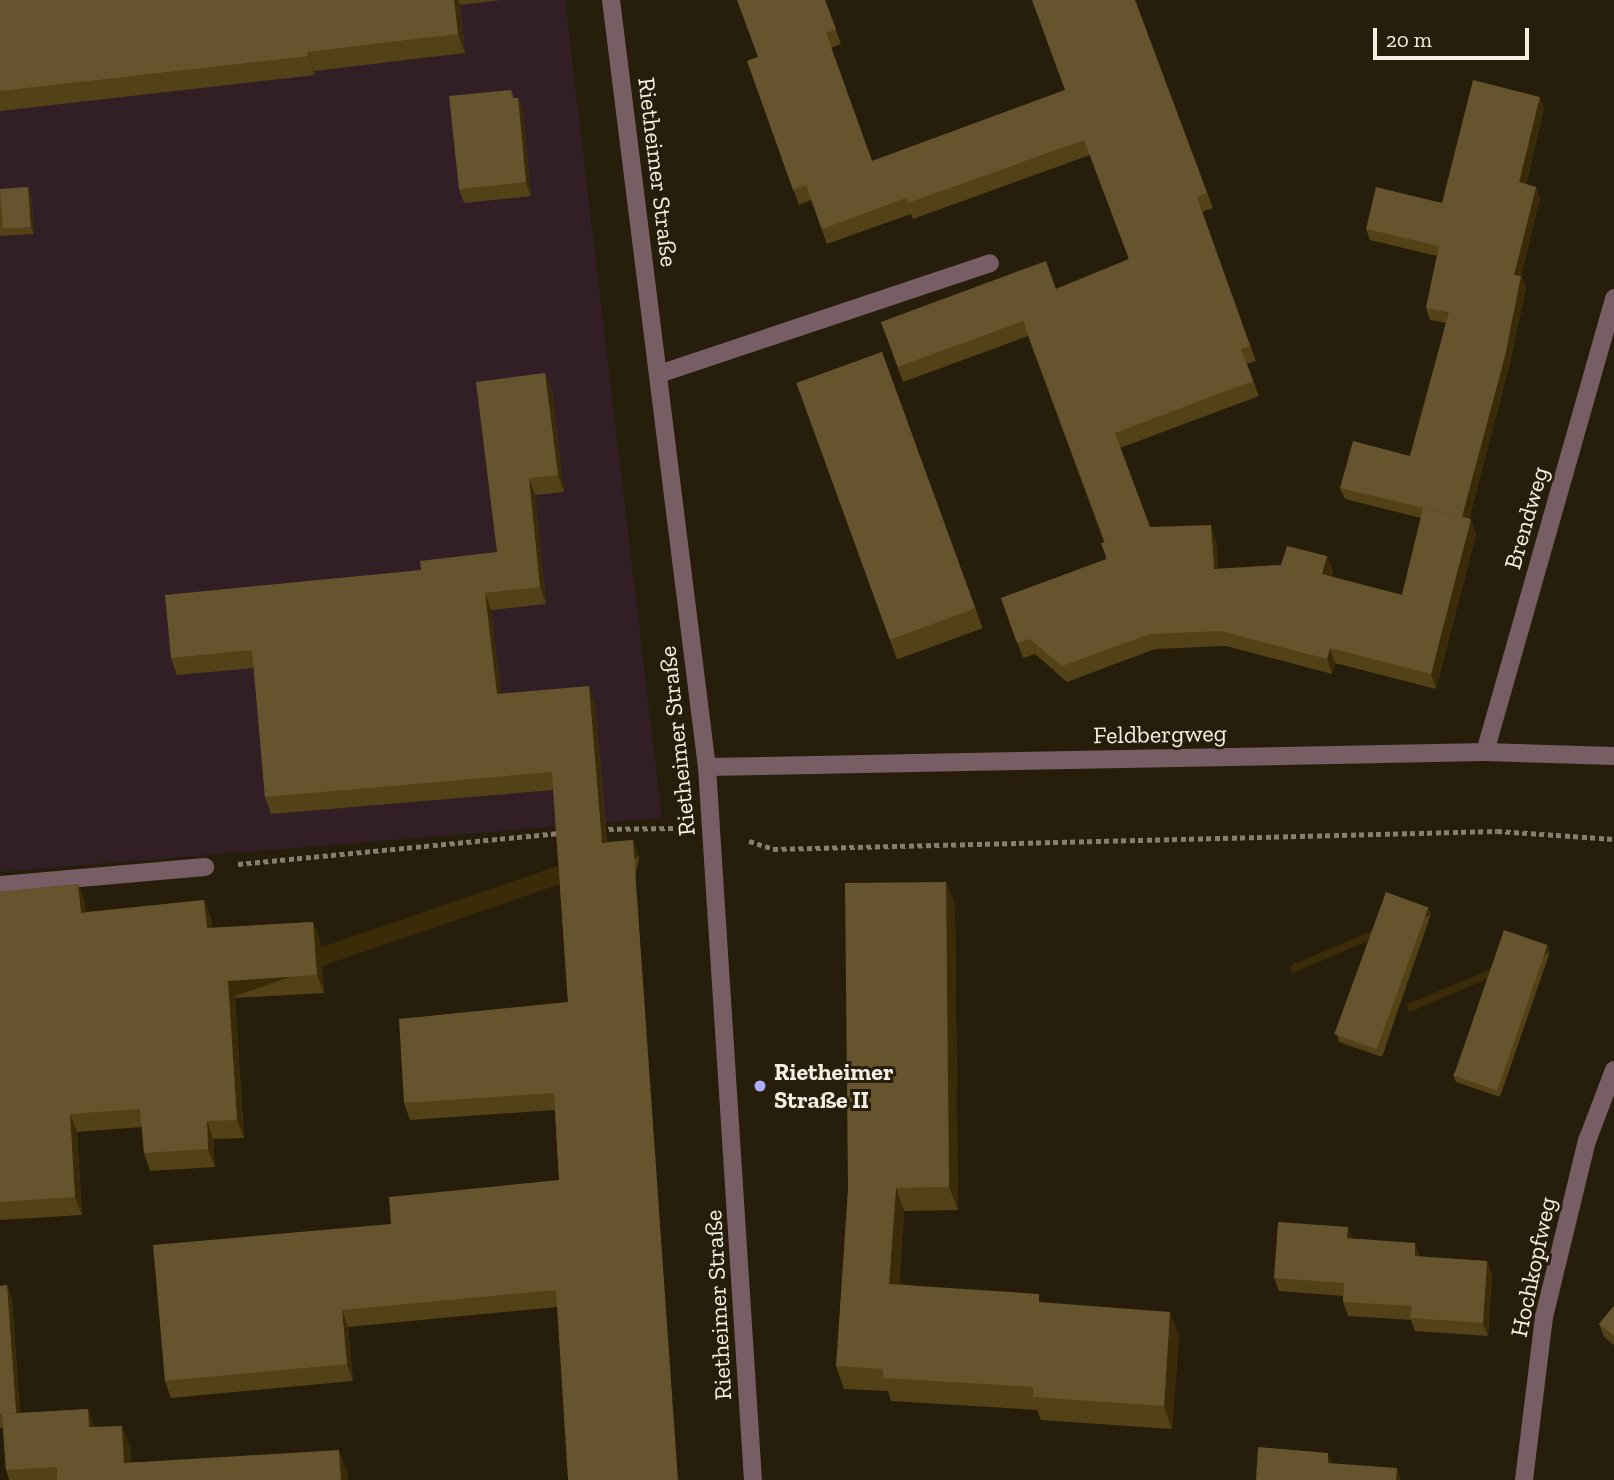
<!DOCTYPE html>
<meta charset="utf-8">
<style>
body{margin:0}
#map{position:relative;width:1614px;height:1480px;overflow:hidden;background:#261d0a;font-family:"Zilla Slab",serif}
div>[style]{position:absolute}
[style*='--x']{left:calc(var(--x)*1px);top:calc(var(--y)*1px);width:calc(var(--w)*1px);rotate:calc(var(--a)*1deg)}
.industrial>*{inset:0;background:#321f25}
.path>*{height:4.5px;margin-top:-2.25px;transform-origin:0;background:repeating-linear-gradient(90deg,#867e6e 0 5px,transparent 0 8.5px)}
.service>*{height:18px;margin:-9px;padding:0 9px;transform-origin:9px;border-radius:9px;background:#775d64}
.minor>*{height:18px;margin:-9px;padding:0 9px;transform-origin:9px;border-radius:9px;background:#775d64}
.wall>*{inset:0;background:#534117;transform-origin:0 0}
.shaded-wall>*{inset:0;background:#3a2b09;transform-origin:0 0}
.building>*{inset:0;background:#65542d;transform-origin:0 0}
.dots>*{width:19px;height:19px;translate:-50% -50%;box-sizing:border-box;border:4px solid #261d0a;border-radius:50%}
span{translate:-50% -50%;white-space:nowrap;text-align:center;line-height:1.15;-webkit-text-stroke:6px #261d0a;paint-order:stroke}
.street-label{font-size:24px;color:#f6f0e4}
.poi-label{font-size:24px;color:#f6f0e4;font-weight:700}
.left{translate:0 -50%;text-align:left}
.scale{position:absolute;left:1373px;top:28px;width:156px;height:32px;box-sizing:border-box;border:4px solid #f6f0e4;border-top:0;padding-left:9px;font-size:21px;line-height:24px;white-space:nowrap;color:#f6f0e4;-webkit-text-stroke:5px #261d0a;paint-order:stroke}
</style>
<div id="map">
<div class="industrial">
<div style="clip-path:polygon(0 0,565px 0,662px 818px,0 872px)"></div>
</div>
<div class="path">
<div style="--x:600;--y:829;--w:75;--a:-0.8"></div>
<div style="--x:749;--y:841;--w:25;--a:18"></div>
<div style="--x:773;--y:849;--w:724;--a:-1.42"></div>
<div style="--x:1497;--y:831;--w:117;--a:3.9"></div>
<div style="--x:238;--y:864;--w:323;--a:-5.5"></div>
</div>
<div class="service">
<div style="--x:659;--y:374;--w:349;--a:-18.5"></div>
<div style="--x:0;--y:885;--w:206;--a:-5"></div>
</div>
<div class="minor">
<div style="--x:611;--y:0;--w:773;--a:82.87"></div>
<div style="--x:707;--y:767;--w:714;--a:86.31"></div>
<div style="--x:1485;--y:752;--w:472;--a:-74.1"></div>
<div style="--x:707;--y:767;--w:778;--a:-1.1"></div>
<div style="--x:1485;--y:752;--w:129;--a:1.8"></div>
<div style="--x:1524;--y:1480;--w:164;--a:-83"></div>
<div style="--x:1544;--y:1317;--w:181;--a:-76.3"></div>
<div style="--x:1587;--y:1141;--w:76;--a:-69.2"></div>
</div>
<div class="wall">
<div style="clip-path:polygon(0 0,502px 0,460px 5px,465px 53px,314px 71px,315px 75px,0 111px)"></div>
<div style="clip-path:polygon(825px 0,841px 44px,831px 48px,872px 161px,1065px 90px,1135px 0,1213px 208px,1202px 212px,1256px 361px,1247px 364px,1259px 396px,1120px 448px,1150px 527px,1216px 540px,1218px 569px,1281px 565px,1327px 556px,1333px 571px,1331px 577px,1402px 595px,1421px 518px,1345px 499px,1340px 488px,1410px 456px,1446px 323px,1430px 320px,1426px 308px,1437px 256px,1370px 240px,1366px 229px,1442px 203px,1544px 108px,1526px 184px,1536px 187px,1540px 198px,1521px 276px,1526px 288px,1509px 367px,1469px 519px,1476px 534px,1436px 689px,1335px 663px,1332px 674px,1226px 646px,1155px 649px,1067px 682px,1035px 654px,1023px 658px,1001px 598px,1106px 559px,1104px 542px,1028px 336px,903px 382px,881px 322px,1056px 289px,1129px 259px,1090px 155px,913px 219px,911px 214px,827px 244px,811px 200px,799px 205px,747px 61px,758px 57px)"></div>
<div style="clip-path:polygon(511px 90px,514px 98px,518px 98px,523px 111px,531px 196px,464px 203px,459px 189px)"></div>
<div style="clip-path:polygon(0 189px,31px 194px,34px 234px,0 236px)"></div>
<div style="left:882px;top:352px;width:294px;height:91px;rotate:70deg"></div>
<div style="clip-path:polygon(552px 390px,564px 492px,535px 495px,546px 604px,491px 610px,501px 694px,595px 703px,607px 842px,633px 840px,639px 857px,557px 1307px,348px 1327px,353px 1381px,171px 1398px,165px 1381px,391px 1224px,559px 1180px,555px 1110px,410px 1120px,404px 1103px,568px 1002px,553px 790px,271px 814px,265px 797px,254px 668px,177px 675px,171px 658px,421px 570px,497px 552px)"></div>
<div style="clip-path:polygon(946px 882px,955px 905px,958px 1210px,904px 1211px,899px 1284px,1043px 1303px,1179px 1335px,1172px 1429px,1041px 1420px,1037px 1410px,891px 1401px,888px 1391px,844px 1389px,836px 1366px)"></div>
<div style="clip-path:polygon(78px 884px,85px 902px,85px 912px,204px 900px,211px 918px,212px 928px,313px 922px,320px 940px,324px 993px,235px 998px,244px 1138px,213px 1139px,215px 1167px,150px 1171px,144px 1153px,142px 1127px,77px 1132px,82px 1215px,0 1220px,0 892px)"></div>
<div style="clip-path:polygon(1428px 907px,1431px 914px,1382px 1057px,1339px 1042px,1337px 1035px)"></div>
<div style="clip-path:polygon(1547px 945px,1550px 952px,1500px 1097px,1456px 1082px,1453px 1075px)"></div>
<div style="clip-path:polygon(1352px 1239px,1420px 1257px,1487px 1261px,1492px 1275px,1488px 1336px,1415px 1331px,1411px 1320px,1348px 1316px,1343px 1302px,1343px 1296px,1279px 1291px,1274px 1278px)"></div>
<div style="clip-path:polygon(7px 1285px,12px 1299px,20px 1413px,88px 1409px,94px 1427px,130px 1446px,131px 1462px,347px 1471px,348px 1480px,9px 1480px,6px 1470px,3px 1428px,0 1428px,0 1286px)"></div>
<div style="clip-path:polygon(1614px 1306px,1614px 1345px,1604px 1337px,1599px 1324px)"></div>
</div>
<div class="shaded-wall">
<div style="clip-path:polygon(454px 0,458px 0,460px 5px,465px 53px,458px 34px)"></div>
<div style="clip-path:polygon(307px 52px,314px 71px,315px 75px,308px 56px)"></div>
<div style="clip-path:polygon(1540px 97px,1544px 108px,1523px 194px,1519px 182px)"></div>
<div style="clip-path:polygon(518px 98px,523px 111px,531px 196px,526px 182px)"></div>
<div style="clip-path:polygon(28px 187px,31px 194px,34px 234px,31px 227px)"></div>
<div style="clip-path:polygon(1536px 187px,1540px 198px,1518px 287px,1514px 275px)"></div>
<div style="clip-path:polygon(1521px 276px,1526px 288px,1509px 367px,1466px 529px,1461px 518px)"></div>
<div style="clip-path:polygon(545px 373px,552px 390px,564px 492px,558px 475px)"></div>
<div style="clip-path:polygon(529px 478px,535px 495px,546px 604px,540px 587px)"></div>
<div style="clip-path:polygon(1471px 519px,1476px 534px,1436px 689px,1431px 674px)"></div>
<div style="clip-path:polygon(1211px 525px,1216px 540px,1219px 584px,1214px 569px)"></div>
<div style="clip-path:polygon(1327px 556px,1333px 571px,1328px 589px,1322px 574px)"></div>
<div style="clip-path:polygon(485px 593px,491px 610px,503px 711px,497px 694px)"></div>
<div style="clip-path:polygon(1330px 648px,1335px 663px,1332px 674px,1327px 659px)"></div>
<div style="clip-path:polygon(589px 686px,595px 703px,608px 860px,602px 843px)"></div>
<div style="left:633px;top:840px;width:18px;height:642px;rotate:71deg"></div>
<div style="clip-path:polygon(946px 882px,955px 905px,958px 1210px,949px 1187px)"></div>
<div style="clip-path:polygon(78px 884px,85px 902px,87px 931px,81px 913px)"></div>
<div style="clip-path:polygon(204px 900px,211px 918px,214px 946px,207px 928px)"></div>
<div style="left:1428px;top:907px;width:8px;height:151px;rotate:67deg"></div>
<div style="clip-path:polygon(313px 922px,320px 940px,324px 993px,317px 975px)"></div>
<div style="left:1547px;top:945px;width:8px;height:153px;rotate:67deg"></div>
<div style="clip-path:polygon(228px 981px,235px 998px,244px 1138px,237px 1120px)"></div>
<div style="clip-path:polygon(70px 1114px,77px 1132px,82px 1215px,75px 1197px)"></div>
<div style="clip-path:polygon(207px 1121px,213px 1139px,215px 1167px,208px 1149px)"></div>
<div style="clip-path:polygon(896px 1188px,904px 1211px,897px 1307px,889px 1284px)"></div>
<div style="clip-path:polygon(1348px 1227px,1353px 1240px,1347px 1238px)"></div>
<div style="clip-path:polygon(1415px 1243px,1420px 1257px,1415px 1256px)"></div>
<div style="clip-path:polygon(1487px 1261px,1492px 1275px,1488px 1336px,1483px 1323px)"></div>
<div style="clip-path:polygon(7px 1285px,12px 1299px,21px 1427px,16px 1413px)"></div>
<div style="clip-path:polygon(342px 1310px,348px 1327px,353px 1381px,347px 1364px)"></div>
<div style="clip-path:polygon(1170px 1312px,1179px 1335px,1172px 1429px,1164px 1406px)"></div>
<div style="clip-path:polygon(88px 1409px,95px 1430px,89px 1427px)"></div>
<div style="clip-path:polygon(122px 1426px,130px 1446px,132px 1480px,124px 1463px)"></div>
<div style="clip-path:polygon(339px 1450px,347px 1471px,348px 1480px,341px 1480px)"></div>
<div style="clip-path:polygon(1328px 1453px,1333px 1466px,1328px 1463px)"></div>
<div style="clip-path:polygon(1397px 1468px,1401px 1480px,1396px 1480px)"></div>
</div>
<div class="building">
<div style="clip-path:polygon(0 0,454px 0,458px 34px,307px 52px,308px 56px,0 91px)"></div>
<div style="clip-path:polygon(737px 0,825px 0,836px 29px,826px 33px,872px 161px,1065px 90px,1032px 0,1135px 0,1207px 193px,1197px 197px,1250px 346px,1241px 349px,1253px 381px,1115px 433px,1150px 527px,1211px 525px,1214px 569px,1281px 565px,1287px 546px,1327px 556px,1322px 574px,1402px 595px,1423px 508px,1471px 519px,1431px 674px,1330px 648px,1327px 659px,1221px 631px,1150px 634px,1062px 666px,1029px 639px,1017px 643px,1001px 598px,1107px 559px,1101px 543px,1105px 542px,1023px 321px,898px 367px,881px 322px,1046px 261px,1056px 289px,1129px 259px,1084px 140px,908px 203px,906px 198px,822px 229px,806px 185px,793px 190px,747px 61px,758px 57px)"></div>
<div style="clip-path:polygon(1473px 80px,1540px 97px,1519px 182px,1536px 187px,1514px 275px,1521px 276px,1505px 356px,1462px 517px,1340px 488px,1353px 441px,1410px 456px,1449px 312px,1426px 308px,1439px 246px,1366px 229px,1376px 187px,1442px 203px)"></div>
<div style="clip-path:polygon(511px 90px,512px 98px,518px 98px,526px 182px,459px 189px,449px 96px)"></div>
<div style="left:28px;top:187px;width:40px;height:28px;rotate:86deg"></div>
<div style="left:882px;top:352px;width:273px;height:91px;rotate:70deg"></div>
<div style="clip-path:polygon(545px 373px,558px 475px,529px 478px,540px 587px,485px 593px,497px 694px,589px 686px,602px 843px,633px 840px,678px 1480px,568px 1480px,556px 1290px,342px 1310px,347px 1364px,165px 1381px,153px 1245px,391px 1224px,389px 1197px,559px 1180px,554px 1093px,404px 1103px,399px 1019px,568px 1002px,552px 772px,265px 797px,252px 650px,171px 658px,165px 595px,421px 570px,420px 561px,497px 552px,476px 382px)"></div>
<div style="clip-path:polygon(946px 882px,949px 1187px,896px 1188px,889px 1284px,1039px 1294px,1039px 1302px,1170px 1312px,1164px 1406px,1033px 1397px,1033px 1387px,883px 1378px,883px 1369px,836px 1366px,848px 1189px,845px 883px)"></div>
<div style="clip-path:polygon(78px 884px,81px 913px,204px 900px,207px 928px,313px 922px,317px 975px,228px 981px,237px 1120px,207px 1121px,208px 1149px,144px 1153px,140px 1109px,70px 1114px,75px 1197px,0 1202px,0 892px)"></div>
<div style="left:1386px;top:892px;width:45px;height:151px;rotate:20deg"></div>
<div style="left:1504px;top:930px;width:46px;height:154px;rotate:19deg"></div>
<div style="clip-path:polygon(1278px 1222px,1348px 1227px,1347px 1238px,1415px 1243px,1415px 1256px,1487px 1261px,1483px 1323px,1410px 1318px,1412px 1306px,1343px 1302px,1344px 1283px,1274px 1278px)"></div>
<div style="clip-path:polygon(7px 1285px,16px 1413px,0 1414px,0 1286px)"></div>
<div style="clip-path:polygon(1614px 1306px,1614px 1336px,1599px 1324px)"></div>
<div style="clip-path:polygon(88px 1409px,89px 1427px,122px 1426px,124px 1463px,339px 1450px,341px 1480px,57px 1480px,57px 1467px,6px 1470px,2px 1414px)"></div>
<div style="clip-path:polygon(1258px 1447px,1328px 1453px,1328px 1463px,1397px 1468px,1396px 1480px,1256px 1480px)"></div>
</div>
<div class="dots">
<div style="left:760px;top:1086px;background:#aeaefa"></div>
</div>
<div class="street-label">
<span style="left:658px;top:172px;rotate:83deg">Rietheimer Straße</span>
<span style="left:1526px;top:518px;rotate:-74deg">Brendweg</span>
<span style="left:1160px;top:734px;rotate:-1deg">Feldbergweg</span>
<span style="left:677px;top:741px;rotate:-96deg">Rietheimer Straße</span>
<span style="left:1533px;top:1267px;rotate:-78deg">Hochkopfweg</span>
<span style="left:718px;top:1305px;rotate:-93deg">Rietheimer Straße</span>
</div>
<div class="poi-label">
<span class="left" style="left:774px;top:1086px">Rietheimer<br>Straße II</span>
</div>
<div class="scale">20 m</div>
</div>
